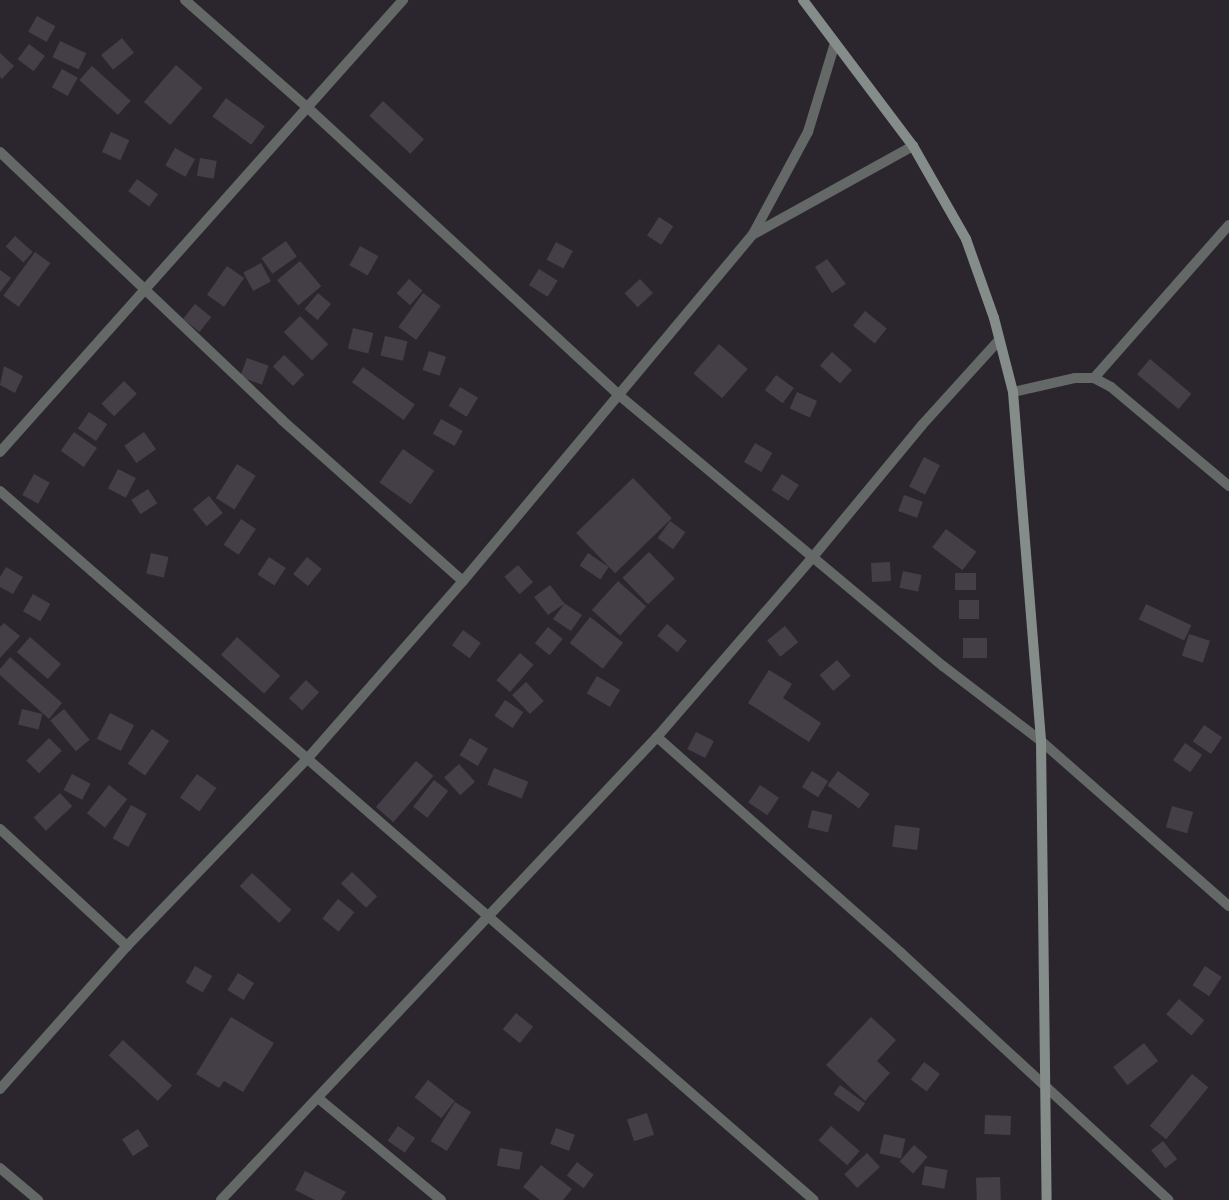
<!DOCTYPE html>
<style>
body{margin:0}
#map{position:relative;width:1229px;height:1200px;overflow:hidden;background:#2b262e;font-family:"Source Sans 3",sans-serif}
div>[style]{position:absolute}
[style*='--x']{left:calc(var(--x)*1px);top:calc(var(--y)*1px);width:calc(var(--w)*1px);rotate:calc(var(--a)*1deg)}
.building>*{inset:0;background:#443f47;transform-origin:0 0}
.street>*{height:10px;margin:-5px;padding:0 5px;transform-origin:5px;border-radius:5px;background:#646967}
.secondary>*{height:10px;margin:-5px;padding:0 5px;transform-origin:5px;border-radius:5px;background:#858d8a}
span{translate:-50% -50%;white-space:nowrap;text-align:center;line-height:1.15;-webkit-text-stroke:4.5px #2b262e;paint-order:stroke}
</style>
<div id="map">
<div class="building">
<div style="left:37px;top:16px;width:21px;height:18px;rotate:29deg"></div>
<div style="left:122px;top:38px;width:19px;height:27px;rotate:51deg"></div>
<div style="left:60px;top:41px;width:29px;height:18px;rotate:25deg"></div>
<div style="left:29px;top:44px;width:20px;height:19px;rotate:37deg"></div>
<div style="clip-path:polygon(0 53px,14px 66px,2px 79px,0 77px)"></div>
<div style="left:176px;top:65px;width:35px;height:49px;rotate:41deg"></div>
<div style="left:92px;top:66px;width:52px;height:19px;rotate:42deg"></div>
<div style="left:62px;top:69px;width:18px;height:21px;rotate:29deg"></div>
<div style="left:226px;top:98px;width:48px;height:23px;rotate:36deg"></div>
<div style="left:383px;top:101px;width:56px;height:20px;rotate:43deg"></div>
<div style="left:111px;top:132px;width:20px;height:22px;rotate:24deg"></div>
<div style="left:175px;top:148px;width:23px;height:20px;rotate:29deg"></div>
<div style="left:200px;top:158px;width:17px;height:18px;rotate:10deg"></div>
<div style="left:137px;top:179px;width:26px;height:15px;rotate:36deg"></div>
<div style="left:659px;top:217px;width:17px;height:22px;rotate:33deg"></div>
<div style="left:15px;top:236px;width:24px;height:14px;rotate:42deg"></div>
<div style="left:286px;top:241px;width:19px;height:30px;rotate:55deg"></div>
<div style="left:556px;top:242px;width:19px;height:20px;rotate:28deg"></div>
<div style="left:360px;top:246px;width:21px;height:22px;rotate:29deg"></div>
<div style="left:35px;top:252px;width:19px;height:54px;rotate:36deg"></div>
<div style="clip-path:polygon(827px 259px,846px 284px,832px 293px,815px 267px)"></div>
<div style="left:300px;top:261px;width:33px;height:30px;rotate:50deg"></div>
<div style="left:261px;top:263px;width:21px;height:20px;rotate:62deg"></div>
<div style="left:227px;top:266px;width:21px;height:35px;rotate:35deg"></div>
<div style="left:539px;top:269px;width:22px;height:19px;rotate:32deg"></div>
<div style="clip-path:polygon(0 270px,11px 278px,0 292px)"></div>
<div style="left:409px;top:279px;width:18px;height:19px;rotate:41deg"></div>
<div style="left:640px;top:279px;width:19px;height:21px;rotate:47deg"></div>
<div style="left:318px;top:293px;width:17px;height:21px;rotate:40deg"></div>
<div style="left:423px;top:293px;width:22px;height:42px;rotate:36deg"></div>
<div style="left:195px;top:304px;width:21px;height:19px;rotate:39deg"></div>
<div style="left:865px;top:311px;width:28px;height:19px;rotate:39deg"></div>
<div style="left:300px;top:316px;width:40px;height:23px;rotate:45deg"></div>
<div style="left:353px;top:328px;width:21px;height:21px;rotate:14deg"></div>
<div style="left:385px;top:336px;width:23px;height:20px;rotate:13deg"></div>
<div style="left:719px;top:344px;width:38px;height:39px;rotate:41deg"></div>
<div style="left:429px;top:351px;width:18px;height:20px;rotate:19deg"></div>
<div style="left:832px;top:352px;width:27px;height:18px;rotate:42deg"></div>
<div style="left:284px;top:355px;width:28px;height:16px;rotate:44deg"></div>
<div style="left:247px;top:358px;width:23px;height:20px;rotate:20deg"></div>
<div style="left:1150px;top:359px;width:54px;height:20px;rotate:40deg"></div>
<div style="clip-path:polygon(4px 366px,23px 376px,15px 393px,0 385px)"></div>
<div style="left:363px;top:367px;width:64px;height:19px;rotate:36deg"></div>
<div style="left:776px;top:375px;width:22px;height:19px;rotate:36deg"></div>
<div style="left:124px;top:381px;width:18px;height:32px;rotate:45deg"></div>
<div style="left:460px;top:387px;width:21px;height:22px;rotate:31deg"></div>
<div style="left:797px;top:392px;width:22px;height:18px;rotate:24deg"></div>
<div style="left:89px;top:412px;width:22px;height:20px;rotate:34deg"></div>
<div style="left:441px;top:419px;width:25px;height:17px;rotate:29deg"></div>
<div style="left:74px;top:432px;width:28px;height:23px;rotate:35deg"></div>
<div style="left:144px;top:432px;width:21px;height:24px;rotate:55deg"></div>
<div style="left:755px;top:443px;width:20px;height:22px;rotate:30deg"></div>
<div style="left:403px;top:449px;width:38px;height:41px;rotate:35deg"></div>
<div style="left:924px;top:457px;width:18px;height:33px;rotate:27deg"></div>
<div style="left:237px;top:464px;width:22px;height:40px;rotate:32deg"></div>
<div style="left:118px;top:469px;width:20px;height:22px;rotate:27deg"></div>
<div style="left:34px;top:474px;width:18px;height:24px;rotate:29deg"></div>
<div style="left:782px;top:474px;width:20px;height:19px;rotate:33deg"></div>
<div style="left:633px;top:478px;width:56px;height:79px;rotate:46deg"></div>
<div style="left:148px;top:489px;width:17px;height:20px;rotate:57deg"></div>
<div style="left:904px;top:495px;width:20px;height:17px;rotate:20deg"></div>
<div style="left:209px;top:496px;width:22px;height:21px;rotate:51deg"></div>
<div style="left:241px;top:519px;width:18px;height:31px;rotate:34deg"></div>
<div style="left:670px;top:521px;width:19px;height:21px;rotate:36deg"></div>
<div style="left:946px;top:529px;width:38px;height:23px;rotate:37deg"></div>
<div style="left:649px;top:552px;width:37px;height:37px;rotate:46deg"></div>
<div style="left:151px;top:553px;width:18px;height:21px;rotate:13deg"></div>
<div style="left:588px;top:553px;width:25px;height:15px;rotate:34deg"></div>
<div style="left:269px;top:557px;width:20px;height:21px;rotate:33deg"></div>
<div style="left:307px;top:557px;width:19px;height:22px;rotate:39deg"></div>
<div style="left:890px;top:562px;width:19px;height:19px;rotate:87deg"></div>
<div style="left:518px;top:565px;width:23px;height:18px;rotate:49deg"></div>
<div style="clip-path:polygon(6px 567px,23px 577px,13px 594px,0 587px,0 577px)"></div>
<div style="left:903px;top:571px;width:19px;height:17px;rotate:12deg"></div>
<div style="left:955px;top:573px;width:21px;height:17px"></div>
<div style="left:618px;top:581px;width:38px;height:39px;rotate:42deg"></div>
<div style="clip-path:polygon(550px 585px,564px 603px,582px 615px,571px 631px,553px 619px,564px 604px,548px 615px,534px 597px)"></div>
<div style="left:33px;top:594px;width:20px;height:20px;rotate:30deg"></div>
<div style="left:959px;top:600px;width:20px;height:19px"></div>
<div style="left:1146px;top:604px;width:50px;height:17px;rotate:25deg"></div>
<div style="left:590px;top:617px;width:42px;height:33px;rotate:38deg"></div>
<div style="clip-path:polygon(4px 623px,20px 636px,0 658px,0 627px)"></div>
<div style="left:667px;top:624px;width:26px;height:15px;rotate:40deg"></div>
<div style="left:785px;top:626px;width:21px;height:23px;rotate:51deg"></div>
<div style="left:548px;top:627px;width:19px;height:21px;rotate:39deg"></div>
<div style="left:463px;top:630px;width:22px;height:19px;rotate:36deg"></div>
<div style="left:1189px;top:634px;width:22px;height:23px;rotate:18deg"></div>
<div style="left:30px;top:637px;width:41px;height:20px;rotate:41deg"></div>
<div style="left:237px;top:637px;width:58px;height:24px;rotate:42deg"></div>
<div style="left:963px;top:638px;width:24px;height:20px"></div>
<div style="left:520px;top:653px;width:18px;height:36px;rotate:41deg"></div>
<div style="clip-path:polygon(10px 657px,62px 703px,49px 719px,0 675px,0 669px)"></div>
<div style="left:837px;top:660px;width:21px;height:23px;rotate:49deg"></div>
<div style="clip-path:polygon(769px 670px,792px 684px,783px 698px,821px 723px,809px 742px,748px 703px)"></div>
<div style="left:597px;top:676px;width:27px;height:20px;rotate:31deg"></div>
<div style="left:306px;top:680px;width:18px;height:25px;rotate:43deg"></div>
<div style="left:526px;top:682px;width:26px;height:19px;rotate:47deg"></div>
<div style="left:505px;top:700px;width:22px;height:19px;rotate:34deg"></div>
<div style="left:22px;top:709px;width:21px;height:16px;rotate:14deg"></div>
<div style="left:64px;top:709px;width:40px;height:18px;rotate:50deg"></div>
<div style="left:110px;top:713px;width:27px;height:29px;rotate:27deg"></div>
<div style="left:1204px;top:725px;width:22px;height:20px;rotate:34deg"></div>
<div style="left:152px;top:729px;width:21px;height:42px;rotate:35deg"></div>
<div style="left:696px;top:732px;width:20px;height:19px;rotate:27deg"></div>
<div style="left:49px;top:738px;width:18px;height:32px;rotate:45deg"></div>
<div style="left:470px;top:738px;width:21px;height:20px;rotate:31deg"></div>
<div style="left:1185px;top:743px;width:21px;height:21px;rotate:35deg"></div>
<div style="left:416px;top:761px;width:23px;height:61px;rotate:41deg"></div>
<div style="left:459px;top:764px;width:24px;height:20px;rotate:48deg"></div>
<div style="left:494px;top:768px;width:37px;height:18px;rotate:22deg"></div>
<div style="left:812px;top:771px;width:19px;height:19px;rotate:32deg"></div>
<div style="left:838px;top:771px;width:39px;height:18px;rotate:36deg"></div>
<div style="left:72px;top:774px;width:21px;height:18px;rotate:28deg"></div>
<div style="left:197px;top:774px;width:24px;height:29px;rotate:36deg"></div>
<div style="left:434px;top:780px;width:18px;height:34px;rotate:38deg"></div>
<div style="left:109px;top:785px;width:23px;height:36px;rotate:38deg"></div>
<div style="left:760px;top:785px;width:23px;height:21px;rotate:34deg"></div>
<div style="left:60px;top:793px;width:18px;height:36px;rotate:47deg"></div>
<div style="left:131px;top:805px;width:18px;height:38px;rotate:29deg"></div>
<div style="left:1172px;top:806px;width:22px;height:22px;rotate:16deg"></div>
<div style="left:812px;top:810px;width:21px;height:18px;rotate:14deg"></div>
<div style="left:895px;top:825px;width:25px;height:22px;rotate:7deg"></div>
<div style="left:352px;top:872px;width:35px;height:16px;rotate:44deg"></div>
<div style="left:252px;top:873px;width:54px;height:18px;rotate:43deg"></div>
<div style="left:338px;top:899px;width:21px;height:25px;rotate:39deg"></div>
<div style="left:195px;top:966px;width:20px;height:19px;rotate:30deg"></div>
<div style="left:1205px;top:966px;width:20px;height:23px;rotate:33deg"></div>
<div style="left:238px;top:973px;width:19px;height:20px;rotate:32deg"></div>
<div style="left:1179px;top:999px;width:33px;height:20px;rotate:40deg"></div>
<div style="left:516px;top:1013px;width:22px;height:21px;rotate:39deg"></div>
<div style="clip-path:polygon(231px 1017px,274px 1043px,243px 1092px,224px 1081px,219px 1088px,196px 1074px)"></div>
<div style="clip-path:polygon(871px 1017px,896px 1040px,877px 1061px,890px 1073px,865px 1101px,826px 1065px)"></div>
<div style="left:123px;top:1040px;width:67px;height:21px;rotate:43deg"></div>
<div style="left:1144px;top:1043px;width:23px;height:39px;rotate:52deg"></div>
<div style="left:924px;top:1062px;width:20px;height:22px;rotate:37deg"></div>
<div style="left:1192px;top:1074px;width:21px;height:67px;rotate:39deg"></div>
<div style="left:428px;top:1080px;width:34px;height:22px;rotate:38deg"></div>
<div style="left:840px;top:1085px;width:31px;height:11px;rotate:36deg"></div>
<div style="left:455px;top:1102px;width:19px;height:46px;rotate:32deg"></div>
<div style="left:647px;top:1113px;width:23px;height:21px;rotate:72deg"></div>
<div style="left:985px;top:1115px;width:26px;height:19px;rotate:2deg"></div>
<div style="left:398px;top:1126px;width:21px;height:18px;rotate:35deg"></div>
<div style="left:831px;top:1126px;width:38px;height:19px;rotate:41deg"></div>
<div style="left:556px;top:1128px;width:20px;height:17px;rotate:20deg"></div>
<div style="left:138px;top:1129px;width:20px;height:19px;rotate:57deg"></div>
<div style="left:884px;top:1134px;width:22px;height:20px;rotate:13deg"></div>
<div style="left:1163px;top:1141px;width:23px;height:15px;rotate:52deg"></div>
<div style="left:914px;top:1145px;width:18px;height:22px;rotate:41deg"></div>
<div style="left:500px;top:1148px;width:23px;height:18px;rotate:10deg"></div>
<div style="left:867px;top:1153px;width:19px;height:31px;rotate:47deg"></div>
<div style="left:577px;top:1162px;width:21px;height:17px;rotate:37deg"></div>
<div style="clip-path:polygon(541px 1165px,572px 1189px,563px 1200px,540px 1200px,523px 1187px)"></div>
<div style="left:925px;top:1166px;width:23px;height:19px;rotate:10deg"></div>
<div style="clip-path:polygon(305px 1171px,346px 1192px,341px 1200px,315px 1200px,295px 1190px)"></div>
<div style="left:1000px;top:1177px;width:23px;height:24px;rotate:88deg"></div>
</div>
<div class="street">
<div style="--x:185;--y:0;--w:164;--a:41.3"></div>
<div style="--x:308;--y:108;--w:425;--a:42.7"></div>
<div style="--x:620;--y:396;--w:421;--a:39.9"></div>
<div style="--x:943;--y:666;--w:123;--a:37.4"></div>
<div style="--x:1041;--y:741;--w:250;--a:41.3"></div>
<div style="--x:0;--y:152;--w:389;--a:43.5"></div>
<div style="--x:282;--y:420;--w:242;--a:41.7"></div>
<div style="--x:754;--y:234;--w:182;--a:-29"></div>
<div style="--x:1094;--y:378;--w:204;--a:-48.6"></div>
<div style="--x:1013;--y:392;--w:64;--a:-12.7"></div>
<div style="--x:1075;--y:378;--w:19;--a:0"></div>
<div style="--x:1094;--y:378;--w:19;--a:28"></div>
<div style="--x:1111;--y:387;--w:154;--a:40"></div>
<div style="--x:0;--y:452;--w:606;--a:-48.28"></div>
<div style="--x:0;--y:491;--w:1079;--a:41.06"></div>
<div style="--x:657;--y:737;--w:326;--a:41.5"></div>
<div style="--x:901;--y:953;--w:364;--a:42.7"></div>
<div style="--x:0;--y:829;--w:173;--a:42.7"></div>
<div style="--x:0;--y:1089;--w:191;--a:-48.4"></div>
<div style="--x:127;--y:946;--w:261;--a:-46.1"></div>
<div style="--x:308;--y:758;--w:235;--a:-48.8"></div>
<div style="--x:463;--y:581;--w:452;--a:-50.1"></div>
<div style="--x:753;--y:234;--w:116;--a:-61.7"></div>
<div style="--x:808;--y:132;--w:93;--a:-73.1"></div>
<div style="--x:318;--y:1098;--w:160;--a:39.7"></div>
<div style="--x:0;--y:1168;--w:50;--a:40.1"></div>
<div style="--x:221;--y:1200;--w:636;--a:-46.72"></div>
<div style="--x:657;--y:737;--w:237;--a:-49.1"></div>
<div style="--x:812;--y:558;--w:173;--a:-50.4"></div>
<div style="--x:922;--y:425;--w:115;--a:-47.8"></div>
</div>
<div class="secondary">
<div style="--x:803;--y:0;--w:183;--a:53"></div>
<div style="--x:913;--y:146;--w:107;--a:60.3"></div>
<div style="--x:966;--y:239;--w:84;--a:70.5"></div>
<div style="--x:994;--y:318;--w:76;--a:75.6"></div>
<div style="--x:1013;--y:392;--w:350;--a:85.4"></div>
<div style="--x:1041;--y:741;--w:459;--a:89.3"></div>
</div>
</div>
